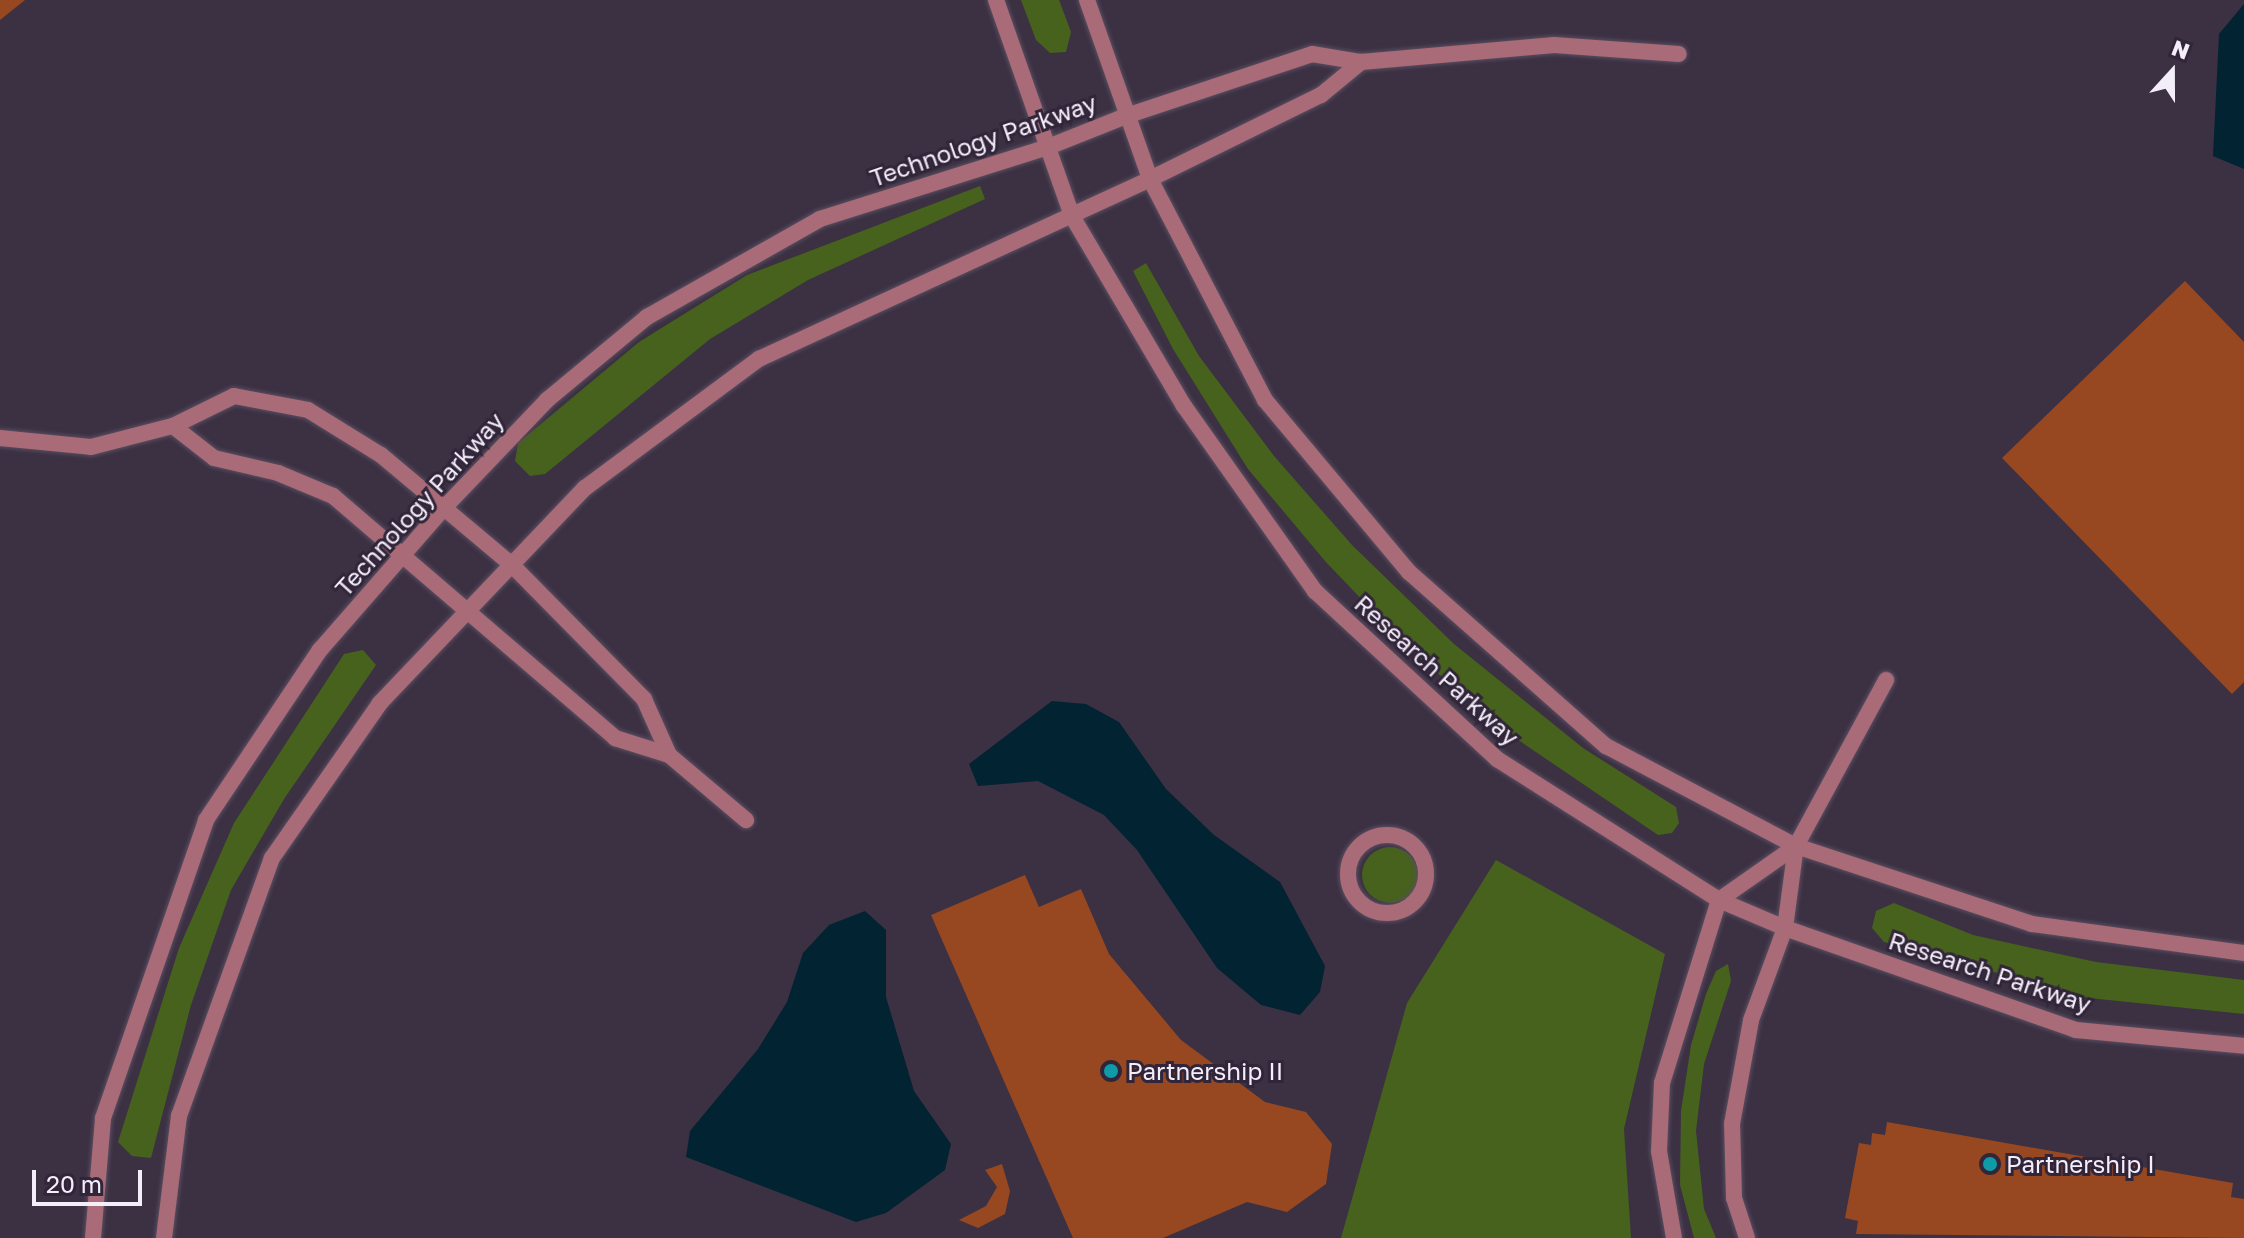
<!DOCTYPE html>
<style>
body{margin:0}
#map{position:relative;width:2244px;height:1238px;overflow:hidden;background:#3c3043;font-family:"Golos Text",sans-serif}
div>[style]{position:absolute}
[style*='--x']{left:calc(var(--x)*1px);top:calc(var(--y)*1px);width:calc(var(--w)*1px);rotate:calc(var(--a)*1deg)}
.green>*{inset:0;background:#47621d}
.round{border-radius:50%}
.water>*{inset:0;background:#012332}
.building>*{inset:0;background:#974821}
.roads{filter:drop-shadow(0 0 2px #594e60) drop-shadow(0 0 2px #594e60)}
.lane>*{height:16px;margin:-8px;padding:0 8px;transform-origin:8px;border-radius:8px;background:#a96b77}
.lane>.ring{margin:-8px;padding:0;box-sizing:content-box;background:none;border:16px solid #a96b77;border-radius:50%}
.street>*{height:16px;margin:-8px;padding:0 8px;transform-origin:8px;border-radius:8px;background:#a96b77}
.dots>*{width:22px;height:22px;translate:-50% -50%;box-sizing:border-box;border:4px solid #312639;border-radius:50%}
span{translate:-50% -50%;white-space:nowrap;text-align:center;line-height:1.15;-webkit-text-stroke:6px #312639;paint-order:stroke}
.street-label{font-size:24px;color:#f4edfa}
.poi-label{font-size:24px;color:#f4edfa}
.left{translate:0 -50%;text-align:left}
.north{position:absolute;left:2132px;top:32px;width:80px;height:80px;-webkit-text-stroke:6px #312639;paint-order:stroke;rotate:21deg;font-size:22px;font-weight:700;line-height:32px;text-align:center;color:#f4edfa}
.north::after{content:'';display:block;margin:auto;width:28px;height:36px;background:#f4edfa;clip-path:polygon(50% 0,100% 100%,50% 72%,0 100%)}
.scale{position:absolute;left:32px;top:1170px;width:110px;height:36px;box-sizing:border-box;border:4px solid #f4edfa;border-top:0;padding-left:10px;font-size:24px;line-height:28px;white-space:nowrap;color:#f4edfa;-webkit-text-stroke:6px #312639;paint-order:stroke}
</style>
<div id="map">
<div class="green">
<div style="clip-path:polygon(1021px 0,1059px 0,1071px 32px,1066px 52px,1050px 53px,1036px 40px)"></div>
<div style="clip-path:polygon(980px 186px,985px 199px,808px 280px,710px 339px,545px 474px,530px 476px,515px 461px,518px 443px,639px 342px,747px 275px)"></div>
<div style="clip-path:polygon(1146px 263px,1199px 356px,1274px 456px,1352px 545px,1454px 644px,1583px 748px,1676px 807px,1679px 823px,1672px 833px,1658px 835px,1508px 733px,1408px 648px,1325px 561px,1248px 469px,1173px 349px,1133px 271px)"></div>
<div style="clip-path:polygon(363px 650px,376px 665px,284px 799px,231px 890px,191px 1005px,151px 1158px,132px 1156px,118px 1142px,179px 948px,234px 823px,344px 654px)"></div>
<div class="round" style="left:1362px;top:847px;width:56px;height:56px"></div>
<div style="clip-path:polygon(1496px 860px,1665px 954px,1624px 1129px,1631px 1238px,1341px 1238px,1407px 1003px)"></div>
<div style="clip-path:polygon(1894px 903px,1973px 935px,2096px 962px,2244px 980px,2244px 1014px,2089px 998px,1884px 942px,1872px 928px,1876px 911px)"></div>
<div style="clip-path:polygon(1728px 964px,1731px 981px,1704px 1064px,1696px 1131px,1704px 1209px,1716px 1238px,1694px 1238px,1680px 1185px,1681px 1111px,1691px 1045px,1706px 994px,1716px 971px)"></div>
</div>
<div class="water">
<div style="clip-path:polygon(2244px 4px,2244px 169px,2213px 156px,2219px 34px)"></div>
<div style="clip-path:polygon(1052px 701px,1086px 704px,1119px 722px,1166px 789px,1214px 835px,1280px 882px,1325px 966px,1320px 992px,1300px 1015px,1261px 1005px,1217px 968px,1137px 850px,1104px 815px,1038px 781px,978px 786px,969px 764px)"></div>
<div style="clip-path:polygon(865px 911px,886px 930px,886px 997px,914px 1091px,951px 1144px,945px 1170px,886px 1213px,856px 1222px,686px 1157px,690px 1131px,758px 1049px,787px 1002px,803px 953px,829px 925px)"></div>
</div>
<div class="building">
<div style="clip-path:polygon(0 0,25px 0,0 20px)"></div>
<div style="clip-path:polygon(2185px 281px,2244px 342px,2244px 682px,2232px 694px,2002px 458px)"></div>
<div style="clip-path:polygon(1025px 875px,1039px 907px,1081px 889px,1109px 954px,1181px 1040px,1265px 1102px,1306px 1112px,1332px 1144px,1326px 1184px,1287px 1212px,1247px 1202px,1163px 1238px,1073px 1238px,931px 915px)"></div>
<div style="clip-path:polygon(1887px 1122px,2233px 1183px,2231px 1197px,2244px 1199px,2244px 1238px,1856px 1234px,1858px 1221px,1845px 1218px,1859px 1143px,1871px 1145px,1872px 1133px,1885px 1135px)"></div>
<div style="clip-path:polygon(1002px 1164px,1010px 1191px,1005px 1214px,978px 1228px,959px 1220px,986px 1206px,997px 1187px,985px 1170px)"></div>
</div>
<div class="roads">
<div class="lane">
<div style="--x:1126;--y:116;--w:196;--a:-18.4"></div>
<div style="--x:1312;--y:54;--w:50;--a:9.3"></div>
<div style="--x:1361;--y:62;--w:194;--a:-5"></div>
<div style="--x:1554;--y:45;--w:125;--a:4.1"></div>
<div style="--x:1150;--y:179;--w:191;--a:-26.2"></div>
<div style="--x:1321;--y:95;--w:52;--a:-39.5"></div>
<div style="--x:173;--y:426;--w:52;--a:38"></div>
<div style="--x:214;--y:458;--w:66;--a:13.2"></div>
<div style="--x:278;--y:473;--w:60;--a:22.7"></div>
<div style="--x:333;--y:496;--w:372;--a:40.6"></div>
<div style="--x:615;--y:738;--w:57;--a:17.5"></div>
<div style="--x:669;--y:755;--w:101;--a:40.2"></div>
<div style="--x:0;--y:438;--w:91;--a:5.6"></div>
<div style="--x:91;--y:447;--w:85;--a:-14.4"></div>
<div style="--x:173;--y:426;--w:68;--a:-26.2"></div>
<div style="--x:234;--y:396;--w:75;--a:10.7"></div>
<div style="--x:308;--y:410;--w:86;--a:31.7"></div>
<div style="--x:381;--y:455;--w:171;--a:40"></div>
<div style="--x:512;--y:565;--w:188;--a:45.4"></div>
<div style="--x:644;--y:699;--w:61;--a:65.9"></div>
<div class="ring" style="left:1348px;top:835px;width:62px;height:62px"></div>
<div style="--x:1796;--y:846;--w:189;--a:-61.5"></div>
<div style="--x:1674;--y:1238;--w:88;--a:-99.8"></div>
<div style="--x:1659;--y:1151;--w:68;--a:-87.5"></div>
<div style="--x:1662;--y:1083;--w:192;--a:-72.7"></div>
<div style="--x:1747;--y:1238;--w:42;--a:-108"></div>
<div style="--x:1734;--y:1198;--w:74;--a:-91.5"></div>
<div style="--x:1732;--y:1124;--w:106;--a:-79.6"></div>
<div style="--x:1751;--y:1020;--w:98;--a:-69.7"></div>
</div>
<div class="street">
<div style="--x:996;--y:0;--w:229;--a:70.6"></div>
<div style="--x:1072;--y:216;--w:221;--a:59.5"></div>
<div style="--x:1184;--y:406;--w:227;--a:54.7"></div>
<div style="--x:1315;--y:591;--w:248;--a:42.7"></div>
<div style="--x:1497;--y:759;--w:263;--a:32.4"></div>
<div style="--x:1719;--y:900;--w:72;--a:23"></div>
<div style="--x:1785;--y:928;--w:308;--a:19.3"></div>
<div style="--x:2076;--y:1030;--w:169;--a:5.4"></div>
<div style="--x:1087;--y:0;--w:190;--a:70.6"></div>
<div style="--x:1150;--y:179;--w:249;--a:62.5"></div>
<div style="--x:1265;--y:400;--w:224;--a:50.1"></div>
<div style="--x:1409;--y:572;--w:263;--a:41.5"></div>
<div style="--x:1606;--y:746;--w:215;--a:27.8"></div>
<div style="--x:1796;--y:846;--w:249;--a:18.3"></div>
<div style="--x:2032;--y:924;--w:214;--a:7.8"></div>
<div style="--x:1719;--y:900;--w:94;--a:-35"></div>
<div style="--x:1785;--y:928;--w:83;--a:-82.4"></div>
<div style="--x:93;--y:1238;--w:120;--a:-85.2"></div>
<div style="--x:103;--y:1118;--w:315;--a:-70.9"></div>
<div style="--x:206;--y:820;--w:205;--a:-56.2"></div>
<div style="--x:320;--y:650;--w:187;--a:-48.9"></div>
<div style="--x:443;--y:509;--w:151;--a:-46.3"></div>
<div style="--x:547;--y:400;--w:130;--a:-39.7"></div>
<div style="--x:647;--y:317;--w:199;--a:-29.5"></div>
<div style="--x:820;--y:219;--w:239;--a:-17.5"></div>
<div style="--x:1048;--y:147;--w:84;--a:-21.7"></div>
<div style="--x:164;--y:1238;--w:123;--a:-83"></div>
<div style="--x:179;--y:1116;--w:274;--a:-70.2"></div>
<div style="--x:272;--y:858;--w:189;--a:-55.1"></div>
<div style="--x:380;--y:703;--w:297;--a:-46.4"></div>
<div style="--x:585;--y:488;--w:217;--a:-36.6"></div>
<div style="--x:759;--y:359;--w:430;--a:-24.7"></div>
</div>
</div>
<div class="dots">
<div style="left:1111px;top:1071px;background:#0f9aa8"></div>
<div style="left:1990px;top:1164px;background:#0f9aa8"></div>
</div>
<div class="street-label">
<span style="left:983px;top:140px;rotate:-19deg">Technology Parkway</span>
<span style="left:419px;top:504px;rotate:-48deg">Technology Parkway</span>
<span style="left:1437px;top:670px;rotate:42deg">Research Parkway</span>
<span style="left:1990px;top:972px;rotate:18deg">Research Parkway</span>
</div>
<div class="poi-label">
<span class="left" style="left:1127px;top:1071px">Partnership II</span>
<span class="left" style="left:2006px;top:1164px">Partnership I</span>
</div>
<div class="north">N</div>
<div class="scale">20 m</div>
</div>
